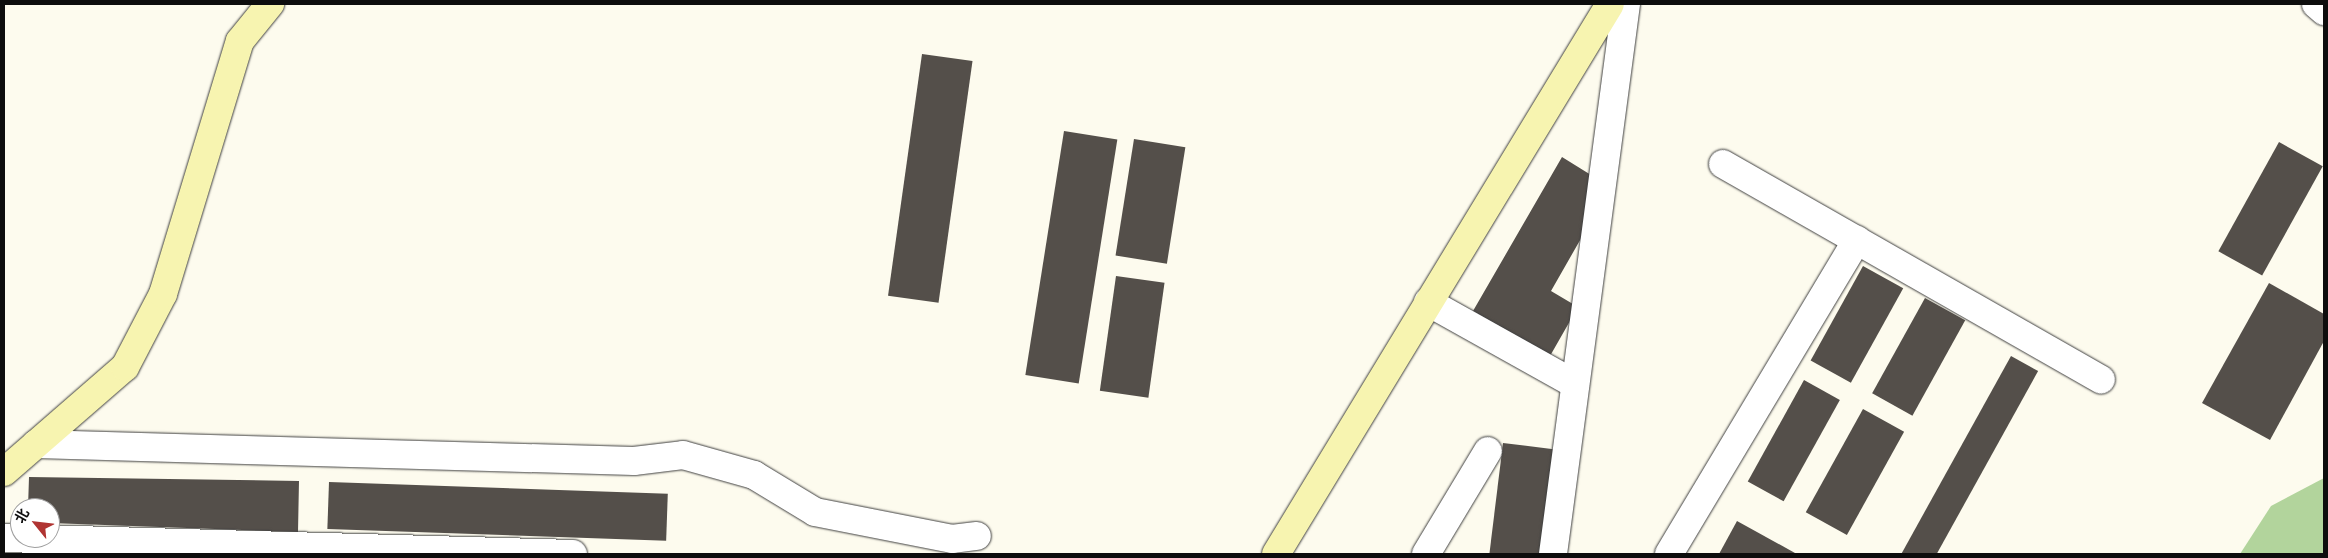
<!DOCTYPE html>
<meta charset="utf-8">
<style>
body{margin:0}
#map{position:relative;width:2328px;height:558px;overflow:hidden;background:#fdfbee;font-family:Bitter,"Noto Sans SC",serif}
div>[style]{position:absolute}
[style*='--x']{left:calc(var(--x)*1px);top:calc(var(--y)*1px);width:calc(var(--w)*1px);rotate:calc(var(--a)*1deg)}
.forest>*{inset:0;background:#b2d49c}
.building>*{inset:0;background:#544f4a;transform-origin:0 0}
.roads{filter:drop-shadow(0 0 1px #404040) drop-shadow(0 0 1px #404040)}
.street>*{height:28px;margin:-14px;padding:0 14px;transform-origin:14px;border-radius:14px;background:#fff}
.secondary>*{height:28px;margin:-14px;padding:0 14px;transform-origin:14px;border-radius:14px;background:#f7f4b0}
span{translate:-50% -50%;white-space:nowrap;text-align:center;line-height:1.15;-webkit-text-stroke:5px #fff;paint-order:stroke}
.frame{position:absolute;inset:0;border:5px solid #0d0d0d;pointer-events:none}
.north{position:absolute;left:10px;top:498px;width:50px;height:50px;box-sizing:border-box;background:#fff;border:1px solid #9e9e9e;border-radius:50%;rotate:299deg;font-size:14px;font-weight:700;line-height:20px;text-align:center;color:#0d0d0d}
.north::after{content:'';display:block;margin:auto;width:18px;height:22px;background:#b03432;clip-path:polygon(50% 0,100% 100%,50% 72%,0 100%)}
</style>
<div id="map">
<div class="forest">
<div style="clip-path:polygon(2324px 478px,2324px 554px,2240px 554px,2271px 506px)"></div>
</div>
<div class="building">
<div style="left:922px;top:54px;width:51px;height:244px;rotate:8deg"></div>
<div style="left:1064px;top:131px;width:54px;height:247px;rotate:9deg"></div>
<div style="left:1134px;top:139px;width:52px;height:118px;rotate:9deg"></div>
<div style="left:2279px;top:142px;width:50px;height:125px;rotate:29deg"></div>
<div style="clip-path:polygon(1562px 157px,1591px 175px,1587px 228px,1551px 291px,1578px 307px,1550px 356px,1473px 311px)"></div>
<div style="left:1863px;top:266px;width:46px;height:108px;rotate:29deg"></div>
<div style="left:1116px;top:276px;width:49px;height:116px;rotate:8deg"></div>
<div style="clip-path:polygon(2269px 283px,2324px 314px,2324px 341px,2270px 440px,2202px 403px)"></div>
<div style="left:1925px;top:298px;width:46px;height:109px;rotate:29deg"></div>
<div style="left:2011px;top:356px;width:31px;height:226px;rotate:29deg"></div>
<div style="left:1804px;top:380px;width:41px;height:116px;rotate:29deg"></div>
<div style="left:1863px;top:409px;width:47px;height:118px;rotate:29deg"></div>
<div style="left:1503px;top:443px;width:51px;height:112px;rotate:7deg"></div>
<div style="clip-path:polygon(29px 477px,299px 481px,298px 532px,50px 523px,50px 508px,28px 508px)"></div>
<div style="left:329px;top:482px;width:339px;height:47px;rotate:2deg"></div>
<div style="clip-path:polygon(1737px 521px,1795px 553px,1794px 554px,1719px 554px)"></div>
<div style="clip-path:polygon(28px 549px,96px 554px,28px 554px)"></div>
</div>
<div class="roads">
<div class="street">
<div style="--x:2316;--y:4;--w:11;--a:41"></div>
<div style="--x:1723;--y:164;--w:435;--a:29.7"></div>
<div style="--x:1428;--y:302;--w:168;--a:29.2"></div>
<div style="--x:36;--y:444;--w:598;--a:1.63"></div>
<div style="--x:634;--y:461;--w:49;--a:-7"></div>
<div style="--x:683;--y:455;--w:74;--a:15.7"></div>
<div style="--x:754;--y:475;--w:71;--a:31.2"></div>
<div style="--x:815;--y:512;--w:140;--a:11.1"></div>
<div style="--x:952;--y:539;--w:25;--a:-7"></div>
<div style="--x:4;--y:538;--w:569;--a:1.61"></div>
<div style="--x:1426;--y:554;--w:120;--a:-59"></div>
<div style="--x:1553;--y:554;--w:555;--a:-82.44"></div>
<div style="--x:1669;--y:554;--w:366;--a:-59.1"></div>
</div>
<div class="secondary">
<div style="--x:4;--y:472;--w:160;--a:-41"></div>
<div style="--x:125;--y:367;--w:82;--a:-62.5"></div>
<div style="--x:163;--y:294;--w:264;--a:-73.1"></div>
<div style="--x:240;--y:41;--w:48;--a:-51"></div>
<div style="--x:1276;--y:554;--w:643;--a:-58.73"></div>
</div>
</div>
<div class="frame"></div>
<div class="north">北</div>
</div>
